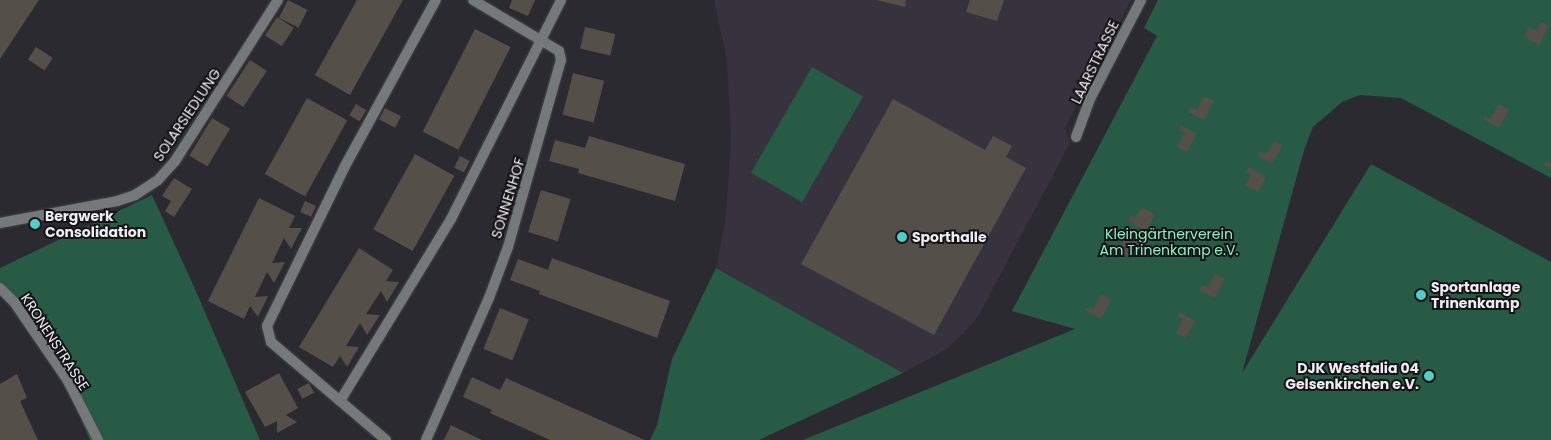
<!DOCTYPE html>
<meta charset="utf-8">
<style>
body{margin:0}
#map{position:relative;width:1551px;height:440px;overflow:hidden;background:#2c2a31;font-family:Poppins,sans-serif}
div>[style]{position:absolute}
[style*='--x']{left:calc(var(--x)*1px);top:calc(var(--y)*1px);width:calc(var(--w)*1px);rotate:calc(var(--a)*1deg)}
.built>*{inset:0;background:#36323e}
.green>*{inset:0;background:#275b46;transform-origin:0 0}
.building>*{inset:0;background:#554f49;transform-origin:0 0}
.roads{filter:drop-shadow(0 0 1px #47454c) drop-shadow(0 0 1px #47454c)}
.service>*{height:10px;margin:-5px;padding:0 5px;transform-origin:5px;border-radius:5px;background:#75797b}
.minor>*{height:10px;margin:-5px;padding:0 5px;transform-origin:5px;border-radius:5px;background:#75797b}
.dots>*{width:14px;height:14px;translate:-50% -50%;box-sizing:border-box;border:2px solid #141316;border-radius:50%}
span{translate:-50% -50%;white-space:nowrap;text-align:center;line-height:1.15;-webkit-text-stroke:4px #141316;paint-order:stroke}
.street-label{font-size:14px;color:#eeecf1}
.poi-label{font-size:14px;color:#eeecf1;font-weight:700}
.left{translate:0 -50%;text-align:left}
.right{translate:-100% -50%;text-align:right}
.park-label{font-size:14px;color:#8ef0c4}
</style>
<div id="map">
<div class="built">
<div style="clip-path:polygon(714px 0,1131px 0,1065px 128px,1070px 143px,979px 315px,964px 333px,945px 350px,903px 373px,716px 268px,726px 217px,731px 138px,727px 60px)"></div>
</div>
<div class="green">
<div style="clip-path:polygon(1158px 0,1551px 0,1551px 178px,1401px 98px,1360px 95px,1342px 102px,1313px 127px,1305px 147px,1242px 373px,1371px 164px,1551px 262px,1551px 440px,803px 440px,1075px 329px,1012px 311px,1157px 36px,1144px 28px)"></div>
<div style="left:812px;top:67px;width:59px;height:122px;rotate:30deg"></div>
<div style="clip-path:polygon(152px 195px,195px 289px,260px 440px,90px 440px,69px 392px,0 283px,0 268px)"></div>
<div style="clip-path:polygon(716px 268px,903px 373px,759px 440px,650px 440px,657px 425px,672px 359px)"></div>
</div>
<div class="building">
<div style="clip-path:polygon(0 0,39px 0,0 59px)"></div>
<div style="left:288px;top:0;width:22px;height:20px;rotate:27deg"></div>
<div style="clip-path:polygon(357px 0,403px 0,350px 95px,315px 75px)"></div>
<div style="clip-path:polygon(512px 0,535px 0,528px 16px,509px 8px)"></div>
<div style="clip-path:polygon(876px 0,906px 0,905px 7px)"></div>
<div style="clip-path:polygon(970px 0,1004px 0,997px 21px,966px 12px)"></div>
<div style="left:277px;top:17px;width:20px;height:22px;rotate:33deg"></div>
<div style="clip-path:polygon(1541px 22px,1549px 26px,1539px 45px,1524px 37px,1529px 27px,1536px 31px)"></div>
<div style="left:585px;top:27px;width:31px;height:22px;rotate:13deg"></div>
<div style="left:475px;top:29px;width:40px;height:115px;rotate:27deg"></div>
<div style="left:36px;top:47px;width:20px;height:15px;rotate:33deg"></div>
<div style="left:250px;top:60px;width:20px;height:43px;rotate:33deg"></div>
<div style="left:573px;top:73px;width:32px;height:43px;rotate:14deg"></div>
<div style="clip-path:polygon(1204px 96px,1214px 101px,1204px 120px,1188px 112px,1191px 107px,1197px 110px)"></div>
<div style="left:307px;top:98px;width:46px;height:87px;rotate:29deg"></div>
<div style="clip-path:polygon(893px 99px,985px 150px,993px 136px,1012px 146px,1006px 157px,1026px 168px,934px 335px,801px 264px)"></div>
<div style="left:356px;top:104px;width:12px;height:13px;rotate:31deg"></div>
<div style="clip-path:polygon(1499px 104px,1509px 110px,1499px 128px,1483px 119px,1485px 116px,1490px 119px)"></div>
<div style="left:385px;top:108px;width:18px;height:13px;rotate:27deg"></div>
<div style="left:212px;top:118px;width:21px;height:44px;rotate:31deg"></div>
<div style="clip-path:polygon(1181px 125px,1197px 134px,1187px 152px,1177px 147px,1185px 133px,1179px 130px)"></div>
<div style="clip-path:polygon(589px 136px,685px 164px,675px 201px,578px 173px,579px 169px,549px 161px,555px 140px,585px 148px)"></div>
<div style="clip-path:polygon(1274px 141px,1283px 145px,1272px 164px,1258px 156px,1260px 151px,1266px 154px)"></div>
<div style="left:415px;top:154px;width:45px;height:86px;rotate:29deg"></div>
<div style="left:460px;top:156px;width:11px;height:13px;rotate:27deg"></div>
<div style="clip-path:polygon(1546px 161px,1551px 164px,1551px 169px,1544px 165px)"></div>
<div style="clip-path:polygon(1248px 167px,1266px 177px,1258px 192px,1245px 186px,1251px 175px,1246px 172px)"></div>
<div style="clip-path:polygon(174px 178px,192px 189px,174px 217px,165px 211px,171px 201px,162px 196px)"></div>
<div style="left:541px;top:190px;width:31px;height:44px;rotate:17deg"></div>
<div style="clip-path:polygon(259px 198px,295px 216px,289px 228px,302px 228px,291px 249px,284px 238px,272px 263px,285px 262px,274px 283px,267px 272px,255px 297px,268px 296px,258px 317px,250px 306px,244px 319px,208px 301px)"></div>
<div style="left:305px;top:201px;width:12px;height:12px;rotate:24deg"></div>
<div style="clip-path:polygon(1142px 207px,1155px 215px,1146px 231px,1128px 221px,1131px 216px,1135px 218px)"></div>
<div style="clip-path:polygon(1121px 234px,1140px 243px,1132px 258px,1118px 251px,1124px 240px,1119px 238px)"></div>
<div style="clip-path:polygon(359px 248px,393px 270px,386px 281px,399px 282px,387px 302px,381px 291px,366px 314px,380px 315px,367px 335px,360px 323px,346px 346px,359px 347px,347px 367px,340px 356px,333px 367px,299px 347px)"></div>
<div style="clip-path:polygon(552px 258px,670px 301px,657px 338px,539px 294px,540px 291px,510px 280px,518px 259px,548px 270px)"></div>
<div style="clip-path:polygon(1215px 274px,1225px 279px,1215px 298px,1199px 290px,1202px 285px,1208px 288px)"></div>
<div style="clip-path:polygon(1101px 294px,1111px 300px,1101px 319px,1085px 310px,1088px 307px,1093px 310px)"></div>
<div style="left:500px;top:308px;width:31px;height:44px;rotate:22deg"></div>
<div style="clip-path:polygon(1180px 312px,1195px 321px,1185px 338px,1176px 333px,1183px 320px,1177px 317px)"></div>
<div style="clip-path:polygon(279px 373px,298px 408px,286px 415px,297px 422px,277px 433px,277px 421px,265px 427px,245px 392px)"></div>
<div style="clip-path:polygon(17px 374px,27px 398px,20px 401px,38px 440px,0 440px,0 384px)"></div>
<div style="clip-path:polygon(472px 377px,500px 390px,506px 378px,645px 440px,550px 440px,490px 413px,492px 410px,463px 397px)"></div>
<div style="left:309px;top:383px;width:11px;height:13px;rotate:63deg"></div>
<div style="clip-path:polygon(451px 425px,461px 430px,482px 440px,444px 440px)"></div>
</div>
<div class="roads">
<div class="service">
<div style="--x:340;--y:401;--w:213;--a:-58.6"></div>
<div style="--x:451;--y:219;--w:245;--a:-63.3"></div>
<div style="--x:386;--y:440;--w:151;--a:-139.6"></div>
<div style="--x:271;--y:342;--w:16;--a:-104"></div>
<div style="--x:267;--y:326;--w:178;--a:-64"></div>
<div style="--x:345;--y:166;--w:189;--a:-61.3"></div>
</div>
<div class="minor">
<div style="--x:1076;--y:137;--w:40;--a:-69.8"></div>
<div style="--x:1090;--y:99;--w:111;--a:-62.7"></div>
<div style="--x:0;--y:223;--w:119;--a:-10.6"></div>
<div style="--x:117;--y:201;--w:19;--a:-18"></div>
<div style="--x:135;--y:195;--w:27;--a:-33"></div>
<div style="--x:158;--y:180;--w:25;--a:-48"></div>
<div style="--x:175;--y:161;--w:191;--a:-57.4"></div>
<div style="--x:0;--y:288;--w:20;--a:45"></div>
<div style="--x:14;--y:302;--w:96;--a:55.6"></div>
<div style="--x:68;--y:381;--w:66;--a:63"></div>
<div style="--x:426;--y:440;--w:155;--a:-66.1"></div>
<div style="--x:489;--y:298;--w:54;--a:-69.6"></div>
<div style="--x:508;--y:247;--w:194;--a:-74.2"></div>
<div style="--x:561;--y:60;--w:9;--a:-103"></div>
<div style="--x:559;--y:51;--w:100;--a:-149.3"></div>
</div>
</div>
<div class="dots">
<div style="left:35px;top:224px;background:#52cdcc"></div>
<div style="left:902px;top:237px;background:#52cdcc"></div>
<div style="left:1421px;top:295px;background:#52cdcc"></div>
<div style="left:1429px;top:376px;background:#52cdcc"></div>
</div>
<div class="street-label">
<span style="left:1095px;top:62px;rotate:-64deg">LAARSTRASSE</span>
<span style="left:187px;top:115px;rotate:-56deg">SOLARSIEDLUNG</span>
<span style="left:508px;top:198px;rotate:-73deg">SONNENHOF</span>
<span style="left:55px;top:342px;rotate:57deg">KRONENSTRASSE</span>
</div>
<div class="poi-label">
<span class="left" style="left:45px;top:224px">Bergwerk<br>Consolidation</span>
<span class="left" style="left:912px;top:237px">Sporthalle</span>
<span class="left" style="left:1431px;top:295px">Sportanlage<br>Trinenkamp</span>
<span class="right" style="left:1419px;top:376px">DJK Westfalia 04<br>Gelsenkirchen e.V.</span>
</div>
<div class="park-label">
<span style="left:1169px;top:242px">Kleingärtnerverein<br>Am Trinenkamp e.V.</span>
</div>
</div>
